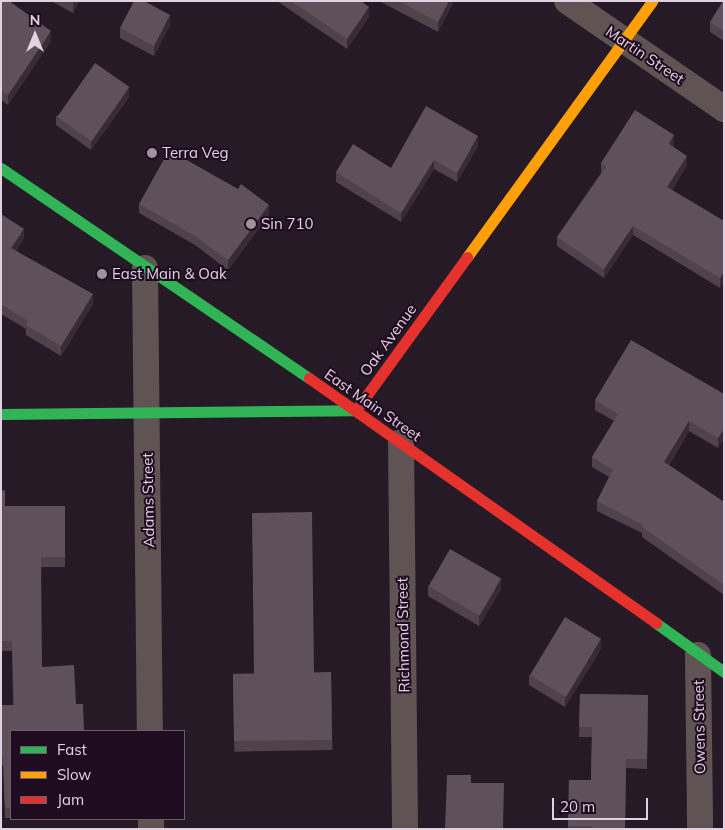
<!DOCTYPE html>
<style>
body{margin:0}
#map{position:relative;width:725px;height:830px;overflow:hidden;background:#251a25;font-family:Mulish,sans-serif}
div>[style]{position:absolute}
[style*='--x']{left:calc(var(--x)*1px);top:calc(var(--y)*1px);width:calc(var(--w)*1px);rotate:calc(var(--a)*1deg)}
.street>*{height:26px;margin:-13px;padding:0 13px;transform-origin:13px;border-radius:13px;background:#605353}
.fast>*{height:11px;margin:-5.5px;padding:0 5.5px;transform-origin:5.5px;border-radius:5.5px;background:#30b455}
.slow>*{height:11px;margin:-5.5px;padding:0 5.5px;transform-origin:5.5px;border-radius:5.5px;background:#ff9f0a}
.jam>*{height:11px;margin:-5.5px;padding:0 5.5px;transform-origin:5.5px;border-radius:5.5px;background:#e5322d}
.wall>*{inset:0;background:#4f424b;transform-origin:0 0}
.shaded-wall>*{inset:0;background:#382b35}
.building>*{inset:0;background:#5f515b;transform-origin:0 0}
.dots>*{width:14px;height:14px;translate:-50% -50%;box-sizing:border-box;border:2px solid #1f0c20;border-radius:50%}
span{translate:-50% -50%;white-space:nowrap;text-align:center;line-height:1.15;-webkit-text-stroke:4px #1f0c20;paint-order:stroke}
.street-label{font-size:15px;color:#e0d2e0}
.poi-label{font-size:15px;color:#e0d2e0}
.left{translate:0 -50%;text-align:left}
.frame{position:absolute;inset:0;border:2px solid #e0d2e0;pointer-events:none}
.legend{position:absolute;left:10px;top:730px;width:175px;height:90px;box-sizing:border-box;background:#1f0c20;border:1px solid #6c5b6d;margin:0;padding:6px 9px;list-style:none;font-size:15px;color:#e0d2e0}
.legend li{display:flex;align-items:center;gap:10px;height:25px}
.legend b{width:25px;border:1px solid #6c5b6d}
.north{position:absolute;left:10px;top:10px;width:50px;height:50px;-webkit-text-stroke:4px #1f0c20;paint-order:stroke;rotate:0deg;font-size:14px;font-weight:700;line-height:20px;text-align:center;color:#e0d2e0}
.north::after{content:'';display:block;margin:auto;width:18px;height:22px;background:#e0d2e0;clip-path:polygon(50% 0,100% 100%,50% 72%,0 100%)}
.scale{position:absolute;left:552px;top:798px;width:96px;height:22px;box-sizing:border-box;border:2px solid #e0d2e0;border-top:0;padding-left:6px;font-size:15px;line-height:18px;white-space:nowrap;color:#e0d2e0;-webkit-text-stroke:4px #1f0c20;paint-order:stroke}
</style>
<div id="map">
<div class="street">
<div style="--x:567;--y:1;--w:191;--a:34.5"></div>
<div style="--x:145;--y:268;--w:463;--a:89.4"></div>
<div style="--x:401;--y:442;--w:387;--a:89.4"></div>
<div style="--x:698;--y:655;--w:174;--a:89.3"></div>
<div style="--x:151;--y:819;--w:10;--a:90"></div>
</div>
<div class="fast">
<div style="--x:1;--y:168;--w:373;--a:34.3"></div>
<div style="--x:1;--y:414;--w:355;--a:-0.6"></div>
<div style="--x:656;--y:623;--w:84;--a:35.8"></div>
</div>
<div class="slow">
<div style="--x:467;--y:257;--w:316;--a:-54.1"></div>
</div>
<div class="jam">
<div style="--x:309;--y:378;--w:425;--a:35.2"></div>
<div style="--x:356;--y:410;--w:189;--a:-54"></div>
</div>
<div class="wall">
<div style="clip-path:polygon(1px 1px,51px 41px,8px 105px,1px 100px)"></div>
<div style="clip-path:polygon(51px 1px,79px 1px,73px 13px)"></div>
<div style="clip-path:polygon(277px 1px,361px 1px,369px 17px,347px 49px)"></div>
<div style="clip-path:polygon(379px 1px,454px 1px,438px 32px)"></div>
<div style="clip-path:polygon(724px 1px,724px 41px,710px 32px,710px 22px)"></div>
<div style="clip-path:polygon(170px 25px,154px 56px,120px 38px,120px 28px)"></div>
<div style="clip-path:polygon(129px 97px,91px 150px,56px 125px,56px 116px)"></div>
<div style="clip-path:polygon(674px 145px,673px 147px,687px 165px,672px 190px,724px 221px,724px 284px,723px 283px,720px 288px,633px 235px,604px 278px,557px 246px,557px 237px,601px 173px,601px 163px)"></div>
<div style="clip-path:polygon(478px 146px,457px 182px,434px 169px,401px 222px,336px 182px,336px 172px,391px 168px)"></div>
<div style="clip-path:polygon(139px 204px,269px 215px,228px 270px,195px 245px,139px 213px)"></div>
<div style="clip-path:polygon(1px 214px,24px 238px,16px 251px,93px 304px,61px 356px,26px 335px,26px 329px,1px 314px)"></div>
<div style="clip-path:polygon(724px 394px,724px 439px,718px 448px,689px 431px,669px 465px,724px 502px,724px 595px,642px 537px,642px 533px,597px 511px,597px 501px,609px 477px,592px 467px,592px 457px,614px 421px,595px 410px,595px 400px)"></div>
<div style="clip-path:polygon(1px 491px,5px 506px,65px 506px,65px 567px,41px 567px,11px 731px,11px 818px,5px 818px,3px 765px,1px 766px,1px 705px,13px 705px,12px 651px,1px 651px)"></div>
<div style="clip-path:polygon(428px 586px,501px 589px,479px 626px,428px 596px)"></div>
<div style="clip-path:polygon(601px 649px,565px 707px,529px 685px,529px 675px)"></div>
<div style="left:331px;top:672px;width:78px;height:98px;rotate:89deg"></div>
<div style="clip-path:polygon(580px 694px,648px 695px,647px 769px,626px 768px,625px 829px,568px 829px,569px 780px,591px 780px,592px 737px,579px 737px)"></div>
</div>
<div class="shaded-wall">
<div style="clip-path:polygon(74px 1px,79px 1px,73px 13px,73px 3px)"></div>
<div style="clip-path:polygon(449px 1px,454px 1px,438px 32px,438px 22px)"></div>
<div style="clip-path:polygon(369px 7px,369px 17px,347px 49px,347px 39px)"></div>
<div style="clip-path:polygon(170px 15px,170px 25px,154px 56px,154px 46px)"></div>
<div style="clip-path:polygon(51px 31px,51px 41px,8px 105px,8px 95px)"></div>
<div style="clip-path:polygon(129px 87px,129px 97px,91px 150px,91px 140px)"></div>
<div style="clip-path:polygon(674px 135px,674px 145px,669px 154px,669px 144px)"></div>
<div style="clip-path:polygon(478px 136px,478px 146px,457px 182px,457px 173px)"></div>
<div style="clip-path:polygon(687px 156px,687px 165px,667px 197px,667px 187px)"></div>
<div style="clip-path:polygon(434px 160px,434px 169px,401px 222px,401px 213px)"></div>
<div style="clip-path:polygon(269px 205px,269px 215px,228px 270px,228px 260px)"></div>
<div style="clip-path:polygon(633px 226px,633px 235px,604px 278px,604px 269px)"></div>
<div style="clip-path:polygon(24px 229px,24px 238px,11px 258px,11px 248px)"></div>
<div style="clip-path:polygon(723px 273px,723px 283px,720px 288px,720px 278px)"></div>
<div style="clip-path:polygon(93px 294px,93px 304px,61px 356px,61px 346px)"></div>
<div style="clip-path:polygon(689px 421px,689px 431px,664px 472px,664px 462px)"></div>
<div style="clip-path:polygon(724px 429px,724px 439px,718px 448px,718px 438px)"></div>
<div style="clip-path:polygon(501px 579px,501px 589px,479px 626px,479px 616px)"></div>
<div style="clip-path:polygon(601px 639px,601px 649px,565px 707px,565px 697px)"></div>
</div>
<div class="building">
<div style="clip-path:polygon(1px 1px,9px 1px,51px 31px,8px 95px,1px 90px)"></div>
<div style="clip-path:polygon(134px 1px,144px 1px,170px 15px,154px 46px,120px 28px)"></div>
<div style="clip-path:polygon(291px 1px,361px 1px,369px 7px,347px 39px)"></div>
<div style="clip-path:polygon(399px 1px,449px 1px,438px 22px)"></div>
<div style="clip-path:polygon(723px 1px,724px 1px,724px 31px,710px 22px)"></div>
<div style="left:95px;top:63px;width:42px;height:66px;rotate:35deg"></div>
<div style="clip-path:polygon(426px 106px,478px 136px,457px 173px,434px 160px,401px 213px,336px 172px,353px 144px,391px 168px)"></div>
<div style="clip-path:polygon(635px 110px,674px 135px,669px 144px,687px 156px,667px 187px,724px 221px,724px 274px,723px 273px,720px 278px,633px 226px,604px 269px,557px 237px,606px 167px,601px 163px)"></div>
<div style="clip-path:polygon(169px 150px,238px 189px,241px 184px,269px 205px,228px 260px,195px 236px,139px 204px)"></div>
<div style="clip-path:polygon(1px 214px,24px 229px,11px 248px,93px 294px,61px 346px,26px 325px,28px 321px,1px 304px)"></div>
<div style="clip-path:polygon(631px 340px,724px 394px,724px 429px,718px 438px,689px 421px,664px 462px,724px 502px,724px 585px,642px 527px,643px 525px,597px 501px,613px 470px,592px 457px,618px 414px,595px 400px)"></div>
<div style="clip-path:polygon(5px 490px,5px 506px,65px 506px,65px 557px,41px 557px,42px 667px,74px 665px,76px 704px,83px 704px,84px 731px,11px 731px,11px 808px,5px 808px,3px 756px,1px 756px,1px 705px,14px 705px,12px 641px,1px 641px,1px 491px)"></div>
<div style="clip-path:polygon(312px 512px,314px 673px,331px 672px,332px 740px,234px 741px,233px 674px,254px 674px,252px 513px)"></div>
<div style="left:450px;top:549px;width:59px;height:43px;rotate:30deg"></div>
<div style="left:565px;top:617px;width:42px;height:68px;rotate:31deg"></div>
<div style="clip-path:polygon(580px 694px,648px 695px,647px 759px,626px 759px,625px 829px,593px 829px,592px 826px,568px 826px,569px 780px,591px 780px,592px 727px,579px 727px)"></div>
<div style="clip-path:polygon(447px 775px,471px 775px,471px 783px,504px 783px,503px 829px,445px 829px)"></div>
</div>
<div class="dots">
<div style="left:152px;top:153px;background:#9f929f"></div>
<div style="left:251px;top:224px;background:#9f929f"></div>
<div style="left:102px;top:274px;background:#9f929f"></div>
</div>
<div class="street-label">
<span style="left:645px;top:55px;rotate:34deg">Martin Street</span>
<span style="left:388px;top:340px;rotate:-54deg">Oak Avenue</span>
<span style="left:373px;top:405px;rotate:35deg">East Main Street</span>
<span style="left:148px;top:500px;rotate:-91deg">Adams Street</span>
<span style="left:403px;top:635px;rotate:-91deg">Richmond Street</span>
<span style="left:699px;top:727px;rotate:-91deg">Owens Street</span>
</div>
<div class="poi-label">
<span class="left" style="left:162px;top:153px">Terra Veg</span>
<span class="left" style="left:261px;top:224px">Sin 710</span>
<span class="left" style="left:112px;top:274px">East Main &amp; Oak</span>
</div>
<div class="frame"></div>
<ul class="legend">
<li><b style="height:6px;background:#30b455"></b>Fast</li>
<li><b style="height:6px;background:#ff9f0a"></b>Slow</li>
<li><b style="height:6px;background:#e5322d"></b>Jam</li>
</ul>
<div class="north">N</div>
<div class="scale">20 m</div>
</div>
